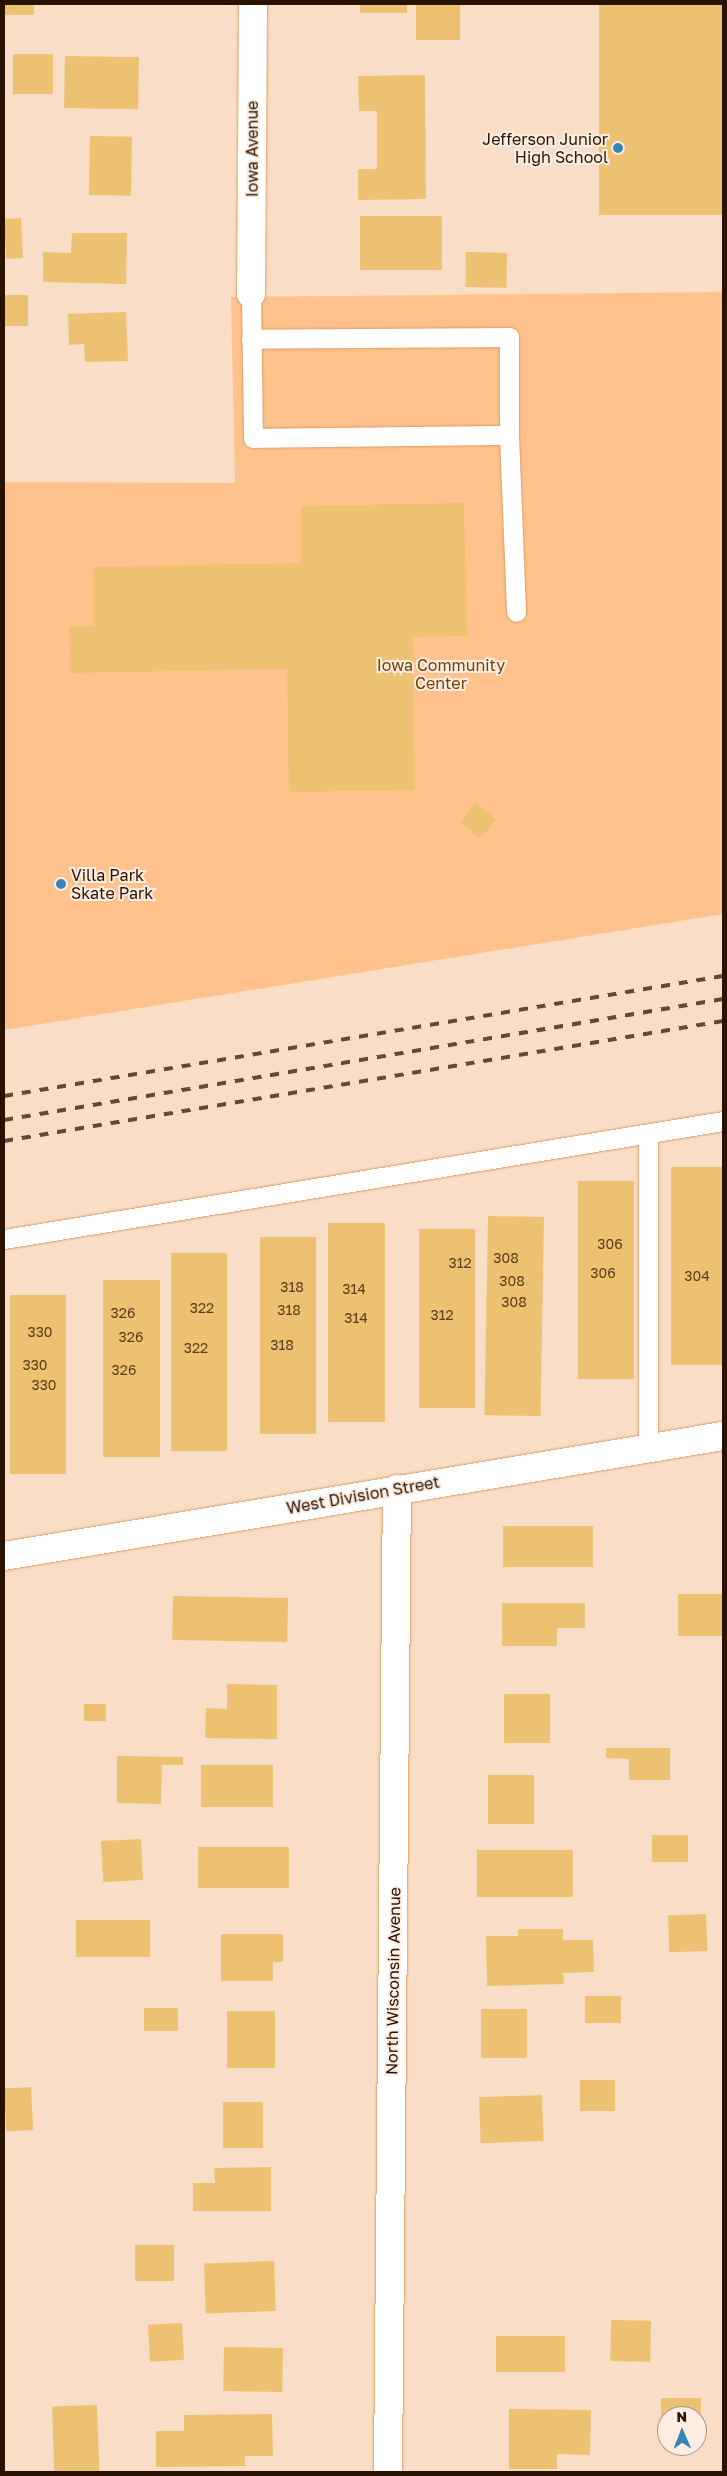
<!DOCTYPE html>
<style>
body{margin:0}
#map{position:relative;width:727px;height:2476px;overflow:hidden;background:#f9ddc6;font-family:"Golos Text",sans-serif}
div>[style]{position:absolute}
[style*='--x']{left:calc(var(--x)*1px);top:calc(var(--y)*1px);width:calc(var(--w)*1px);rotate:calc(var(--a)*1deg)}
.green>*{inset:0;background:#ffc28d}
.building>*{inset:0;background:#ecc172;transform-origin:0 0}
.roads{filter:drop-shadow(0 0 1px #dc9a5f) drop-shadow(0 0 1px #dc9a5f)}
.service>*{height:19px;margin:-9.5px;padding:0 9.5px;transform-origin:9.5px;border-radius:9.5px;background:#fff}
.minor>*{height:28px;margin:-14px;padding:0 14px;transform-origin:14px;border-radius:14px;background:#fff}
.rail>*{height:4px;margin-top:-2px;transform-origin:0;background:repeating-linear-gradient(90deg,#634a36 0 9px,transparent 0 18px)}
.dots>*{width:14px;height:14px;translate:-50% -50%;box-sizing:border-box;border:2px solid #fbede2;border-radius:50%}
span{translate:-50% -50%;white-space:nowrap;text-align:center;line-height:1.15;-webkit-text-stroke:4px #fbede2;paint-order:stroke}
.number-label{font-size:14px;color:#5a3e1c}
.number-label span{-webkit-text-stroke-width:0}
.poi-label{font-size:16px;color:#2a1200}
.right{translate:-100% -50%;text-align:right}
.left{translate:0 -50%;text-align:left}
.street-label{font-size:16px;color:#2a1200}
.park-label{font-size:16px;color:#754000}
.frame{position:absolute;inset:0;border:5px solid #2a1200;pointer-events:none}
.north{position:absolute;left:657px;top:2406px;width:50px;height:50px;box-sizing:border-box;background:#fbede2;border:1px solid #a79588;border-radius:50%;rotate:359deg;font-size:14px;font-weight:700;line-height:20px;text-align:center;color:#2a1200}
.north::after{content:'';display:block;margin:auto;width:18px;height:22px;background:#3884b7;clip-path:polygon(50% 0,100% 100%,50% 72%,0 100%)}
</style>
<div id="map">
<div class="green">
<div style="clip-path:polygon(723px 292px,723px 914px,4px 1030px,4px 482px,235px 483px,231px 297px)"></div>
</div>
<div class="building">
<div style="left:4px;top:4px;width:30px;height:11px"></div>
<div style="left:360px;top:4px;width:47px;height:9px"></div>
<div style="left:416px;top:4px;width:44px;height:36px"></div>
<div style="left:599px;top:4px;width:124px;height:211px"></div>
<div style="left:13px;top:54px;width:40px;height:40px"></div>
<div style="left:65px;top:56px;width:74px;height:52px;rotate:1deg"></div>
<div style="clip-path:polygon(425px 75px,426px 199px,358px 200px,358px 169px,377px 169px,377px 111px,359px 111px,358px 76px)"></div>
<div style="left:90px;top:136px;width:42px;height:59px;rotate:1deg"></div>
<div style="left:360px;top:216px;width:82px;height:54px"></div>
<div style="left:21px;top:218px;width:40px;height:17px;rotate:87deg"></div>
<div style="clip-path:polygon(72px 233px,127px 233px,126px 284px,43px 282px,43px 252px,71px 253px)"></div>
<div style="left:466px;top:252px;width:41px;height:35px;rotate:1deg"></div>
<div style="left:4px;top:295px;width:24px;height:31px"></div>
<div style="clip-path:polygon(126px 312px,128px 361px,85px 362px,84px 344px,69px 345px,68px 314px)"></div>
<div style="clip-path:polygon(464px 503px,467px 636px,413px 637px,415px 790px,289px 792px,287px 669px,70px 673px,69px 626px,94px 626px,93px 567px,301px 563px,301px 506px)"></div>
<div style="left:476px;top:803px;width:26px;height:25px;rotate:39deg"></div>
<div style="left:671px;top:1167px;width:52px;height:198px"></div>
<div style="left:578px;top:1181px;width:56px;height:198px"></div>
<div style="left:488px;top:1216px;width:56px;height:199px;rotate:1deg"></div>
<div style="left:328px;top:1223px;width:57px;height:199px"></div>
<div style="left:419px;top:1229px;width:56px;height:179px"></div>
<div style="left:260px;top:1237px;width:56px;height:197px"></div>
<div style="left:171px;top:1253px;width:56px;height:198px"></div>
<div style="left:103px;top:1280px;width:57px;height:177px"></div>
<div style="left:10px;top:1295px;width:56px;height:179px"></div>
<div style="left:503px;top:1526px;width:90px;height:41px"></div>
<div style="left:723px;top:1594px;width:42px;height:45px;rotate:90deg"></div>
<div style="left:173px;top:1596px;width:115px;height:44px;rotate:1deg"></div>
<div style="clip-path:polygon(502px 1603px,585px 1603px,585px 1628px,557px 1628px,557px 1646px,502px 1646px)"></div>
<div style="clip-path:polygon(227px 1684px,277px 1685px,277px 1739px,205px 1738px,206px 1708px,227px 1709px)"></div>
<div style="left:504px;top:1694px;width:46px;height:49px"></div>
<div style="left:106px;top:1704px;width:17px;height:22px;rotate:90deg"></div>
<div style="clip-path:polygon(606px 1748px,670px 1748px,670px 1780px,629px 1780px,629px 1759px,606px 1758px)"></div>
<div style="clip-path:polygon(117px 1756px,183px 1757px,183px 1765px,162px 1765px,161px 1804px,117px 1803px)"></div>
<div style="left:273px;top:1765px;width:42px;height:72px;rotate:90deg"></div>
<div style="left:534px;top:1775px;width:49px;height:46px;rotate:90deg"></div>
<div style="left:652px;top:1835px;width:36px;height:27px"></div>
<div style="left:141px;top:1839px;width:41px;height:40px;rotate:87deg"></div>
<div style="left:198px;top:1847px;width:91px;height:41px"></div>
<div style="left:477px;top:1850px;width:96px;height:47px"></div>
<div style="left:706px;top:1914px;width:37px;height:38px;rotate:88deg"></div>
<div style="left:150px;top:1920px;width:37px;height:74px;rotate:90deg"></div>
<div style="clip-path:polygon(518px 1929px,563px 1929px,563px 1940px,593px 1940px,594px 1972px,563px 1973px,564px 1984px,487px 1986px,486px 1936px,518px 1936px)"></div>
<div style="clip-path:polygon(221px 1934px,283px 1934px,283px 1962px,273px 1962px,273px 1981px,221px 1981px)"></div>
<div style="left:621px;top:1996px;width:27px;height:36px;rotate:90deg"></div>
<div style="left:144px;top:2008px;width:34px;height:23px"></div>
<div style="left:481px;top:2009px;width:46px;height:49px"></div>
<div style="left:227px;top:2011px;width:48px;height:57px"></div>
<div style="left:580px;top:2080px;width:35px;height:31px"></div>
<div style="left:31px;top:2087px;width:43px;height:27px;rotate:87deg"></div>
<div style="left:542px;top:2095px;width:46px;height:63px;rotate:88deg"></div>
<div style="left:223px;top:2102px;width:40px;height:46px"></div>
<div style="clip-path:polygon(271px 2167px,271px 2211px,193px 2211px,193px 2183px,215px 2183px,214px 2168px)"></div>
<div style="left:135px;top:2245px;width:39px;height:36px"></div>
<div style="left:274px;top:2261px;width:50px;height:70px;rotate:88deg"></div>
<div style="left:611px;top:2320px;width:40px;height:41px;rotate:1deg"></div>
<div style="left:182px;top:2323px;width:37px;height:34px;rotate:87deg"></div>
<div style="left:496px;top:2336px;width:69px;height:36px"></div>
<div style="left:224px;top:2347px;width:59px;height:44px;rotate:1deg"></div>
<div style="clip-path:polygon(661px 2398px,701px 2398px,701px 2438px,697px 2438px,697px 2416px,667px 2416px,667px 2438px,661px 2438px)"></div>
<div style="left:97px;top:2405px;width:67px;height:45px;rotate:88deg"></div>
<div style="clip-path:polygon(509px 2409px,591px 2410px,590px 2455px,557px 2454px,557px 2469px,509px 2469px)"></div>
<div style="clip-path:polygon(272px 2414px,273px 2456px,245px 2456px,245px 2466px,156px 2467px,156px 2431px,184px 2431px,184px 2415px)"></div>
</div>
<div class="roads">
<div class="service">
<div style="--x:251;--y:294;--w:144;--a:89.2"></div>
<div style="--x:253;--y:438;--w:256;--a:-0.7"></div>
<div style="--x:509;--y:435;--w:98;--a:-90"></div>
<div style="--x:509;--y:337;--w:258;--a:179.6"></div>
<div style="--x:509;--y:435;--w:177;--a:87.7"></div>
<div style="--x:4;--y:1239;--w:729;--a:-9.32"></div>
<div style="--x:648;--y:1448;--w:314;--a:-90"></div>
</div>
<div class="minor">
<div style="--x:251;--y:294;--w:290;--a:-89.6"></div>
<div style="--x:4;--y:1556;--w:729;--a:-9.48"></div>
<div style="--x:388;--y:2472;--w:983;--a:-89.48"></div>
</div>
</div>
<div class="rail">
<div style="--x:4;--y:1096;--w:729;--a:-9.48"></div>
<div style="--x:4;--y:1120;--w:729;--a:-9.55"></div>
<div style="--x:4;--y:1141;--w:729;--a:-9.48"></div>
</div>
<div class="dots">
<div style="left:618px;top:148px;background:#3884b7"></div>
<div style="left:61px;top:884px;background:#3884b7"></div>
</div>
<div class="number-label">
<span style="left:610px;top:1244px">306</span>
<span style="left:506px;top:1258px">308</span>
<span style="left:460px;top:1263px">312</span>
<span style="left:603px;top:1273px">306</span>
<span style="left:697px;top:1276px">304</span>
<span style="left:512px;top:1281px">308</span>
<span style="left:292px;top:1287px">318</span>
<span style="left:354px;top:1289px">314</span>
<span style="left:514px;top:1302px">308</span>
<span style="left:202px;top:1308px">322</span>
<span style="left:289px;top:1310px">318</span>
<span style="left:123px;top:1313px">326</span>
<span style="left:442px;top:1315px">312</span>
<span style="left:356px;top:1318px">314</span>
<span style="left:40px;top:1332px">330</span>
<span style="left:131px;top:1337px">326</span>
<span style="left:282px;top:1345px">318</span>
<span style="left:196px;top:1348px">322</span>
<span style="left:35px;top:1365px">330</span>
<span style="left:124px;top:1370px">326</span>
<span style="left:44px;top:1385px">330</span>
</div>
<div class="poi-label">
<span class="right" style="left:608px;top:148px">Jefferson Junior<br>High School</span>
<span class="left" style="left:71px;top:884px">Villa Park<br>Skate Park</span>
</div>
<div class="street-label">
<span style="left:252px;top:149px;rotate:-90deg">Iowa Avenue</span>
<span style="left:363px;top:1495px;rotate:-10deg">West Division Street</span>
<span style="left:393px;top:1981px;rotate:-89deg">North Wisconsin Avenue</span>
</div>
<div class="park-label">
<span style="left:441px;top:674px">Iowa Community<br>Center</span>
</div>
<div class="frame"></div>
<div class="north">N</div>
</div>
